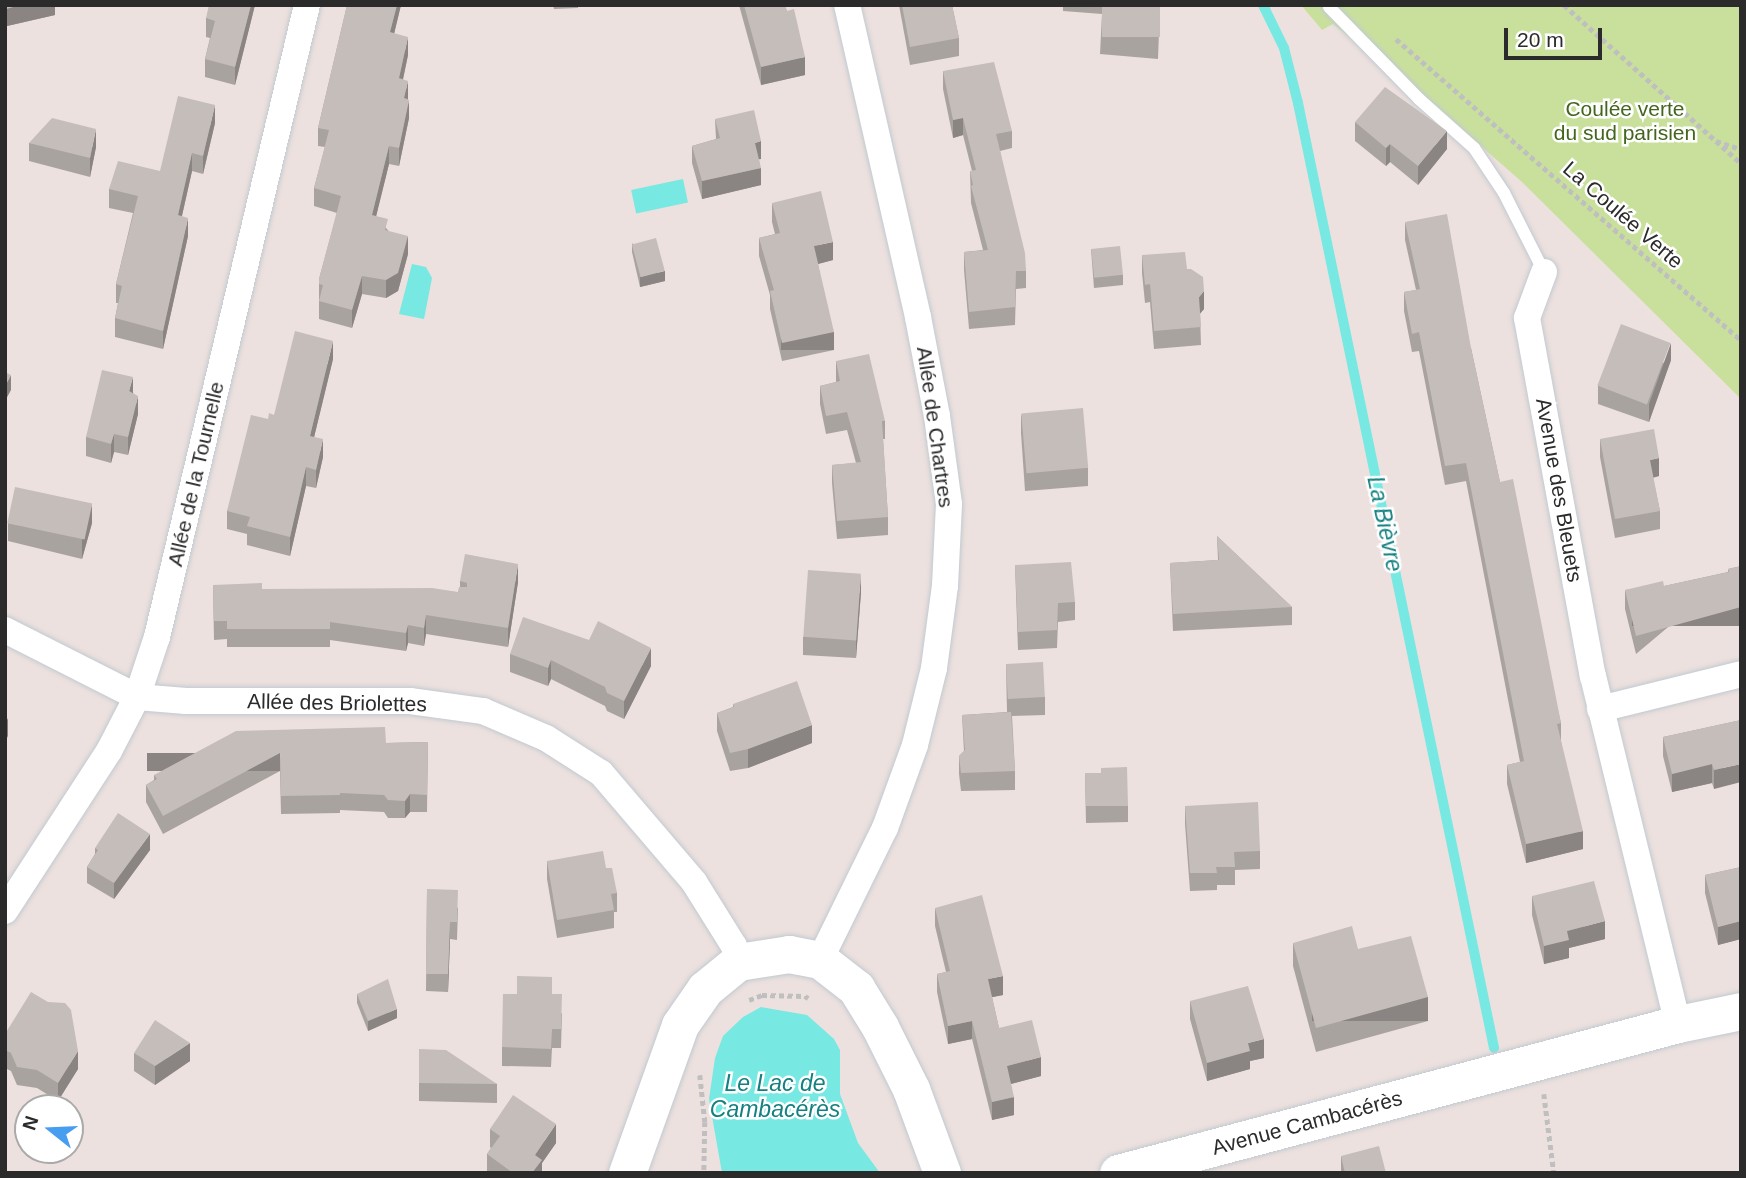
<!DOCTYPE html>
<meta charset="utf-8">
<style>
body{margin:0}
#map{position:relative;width:1746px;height:1178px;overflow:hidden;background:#ece1de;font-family:Arial,sans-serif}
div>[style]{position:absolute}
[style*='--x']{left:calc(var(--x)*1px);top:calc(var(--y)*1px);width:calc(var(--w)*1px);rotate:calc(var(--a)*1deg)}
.green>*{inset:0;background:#c9e09d}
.water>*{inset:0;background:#77e8e2;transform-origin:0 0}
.stream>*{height:10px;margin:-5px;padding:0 5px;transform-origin:5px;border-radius:5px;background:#77e8e2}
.path>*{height:4.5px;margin-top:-2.25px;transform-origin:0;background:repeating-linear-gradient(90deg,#bfbfbf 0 5px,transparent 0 8.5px)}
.roads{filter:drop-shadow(0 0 2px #c2c9d1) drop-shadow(0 0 2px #c2c9d1)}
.lane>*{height:12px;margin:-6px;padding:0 6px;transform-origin:6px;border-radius:6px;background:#fff}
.street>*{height:26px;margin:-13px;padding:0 13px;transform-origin:13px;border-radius:13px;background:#fff}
.secondary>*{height:37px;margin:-18.5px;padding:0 18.5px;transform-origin:18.5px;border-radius:18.5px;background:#fff}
.wall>*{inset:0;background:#a9a39f}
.shaded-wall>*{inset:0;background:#8a8482;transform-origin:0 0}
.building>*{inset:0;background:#c5bdb9;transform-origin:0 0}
span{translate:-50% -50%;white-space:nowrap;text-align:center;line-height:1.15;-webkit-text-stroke:5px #fff;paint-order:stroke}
.park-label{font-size:21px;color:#44651e}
.street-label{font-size:21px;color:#2b2b2b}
.water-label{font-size:23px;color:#148081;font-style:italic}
.frame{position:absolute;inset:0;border:7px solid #2b2b2b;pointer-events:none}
.north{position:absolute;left:14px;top:1094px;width:70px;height:70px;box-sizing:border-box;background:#fff;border:2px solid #aaa;border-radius:50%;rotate:288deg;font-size:19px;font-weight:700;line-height:28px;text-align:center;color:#2b2b2b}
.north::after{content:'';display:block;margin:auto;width:24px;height:32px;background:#479df0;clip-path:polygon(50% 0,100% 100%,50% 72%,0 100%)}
.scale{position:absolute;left:1504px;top:28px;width:98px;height:32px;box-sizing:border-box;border:4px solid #2b2b2b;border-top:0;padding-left:9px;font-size:21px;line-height:24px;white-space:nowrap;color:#2b2b2b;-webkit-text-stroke:5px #fff;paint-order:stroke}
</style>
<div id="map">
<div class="green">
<div style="clip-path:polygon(1301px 5px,1741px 5px,1741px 399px,1522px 182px,1417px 90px,1333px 24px,1322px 30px)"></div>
</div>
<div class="water">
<div style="left:683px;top:179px;width:24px;height:53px;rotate:78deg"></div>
<div style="clip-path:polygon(412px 264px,426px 267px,432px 278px,424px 319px,399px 314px)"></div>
<div style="clip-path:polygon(761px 1007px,807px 1015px,834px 1039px,840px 1050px,840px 1094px,858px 1143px,880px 1173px,722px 1173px,709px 1099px,715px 1058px,723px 1036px,743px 1017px)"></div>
</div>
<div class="stream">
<div style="--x:1263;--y:5;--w:48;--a:64"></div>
<div style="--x:1284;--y:48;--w:57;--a:75.7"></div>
<div style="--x:1298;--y:103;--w:965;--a:78.28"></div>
</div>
<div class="path">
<div style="--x:1564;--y:5;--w:237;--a:41.8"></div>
<div style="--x:1396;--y:39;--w:458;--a:41.1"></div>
<div style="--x:1716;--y:141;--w:26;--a:18"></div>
<div style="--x:749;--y:1000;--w:14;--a:-21"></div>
<div style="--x:762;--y:995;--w:43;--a:1.3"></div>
<div style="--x:805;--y:996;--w:4;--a:34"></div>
<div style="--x:700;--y:1075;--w:47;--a:83.9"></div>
<div style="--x:705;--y:1122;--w:51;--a:91.1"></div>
<div style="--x:1544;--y:1094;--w:80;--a:82.8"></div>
</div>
<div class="roads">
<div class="lane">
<div style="--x:1329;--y:7;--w:129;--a:45.6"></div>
<div style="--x:1419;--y:99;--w:74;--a:41.7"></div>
<div style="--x:1474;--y:148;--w:54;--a:56.3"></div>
<div style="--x:1504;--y:193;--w:89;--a:63.1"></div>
</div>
<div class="street">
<div style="--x:1544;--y:272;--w:49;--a:110.3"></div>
<div style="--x:1527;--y:318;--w:364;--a:79.6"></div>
<div style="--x:1593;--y:676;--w:358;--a:76.3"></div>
<div style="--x:5;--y:630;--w:148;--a:26.9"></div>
<div style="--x:137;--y:697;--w:49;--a:4.7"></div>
<div style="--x:186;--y:701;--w:224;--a:0"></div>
<div style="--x:410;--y:701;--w:74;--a:7.8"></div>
<div style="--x:483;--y:711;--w:69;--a:23.2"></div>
<div style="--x:546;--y:738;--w:65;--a:32.5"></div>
<div style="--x:601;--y:773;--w:143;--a:49.5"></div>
<div style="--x:694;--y:882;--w:75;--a:58"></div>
<div style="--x:734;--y:946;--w:16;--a:76"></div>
<div style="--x:1600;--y:709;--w:145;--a:-13.9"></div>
<div style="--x:5;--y:911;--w:191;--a:-57"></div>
<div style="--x:109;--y:751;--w:61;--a:-62.6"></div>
<div style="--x:137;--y:697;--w:63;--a:-71.6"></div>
<div style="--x:157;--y:637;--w:650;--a:-76.65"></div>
<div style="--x:820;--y:960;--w:147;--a:-63.8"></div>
<div style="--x:885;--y:828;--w:88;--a:-70.1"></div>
<div style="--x:915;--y:745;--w:79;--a:-76.1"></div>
<div style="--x:934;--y:668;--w:83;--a:-82.4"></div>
<div style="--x:945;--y:586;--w:82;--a:-87.2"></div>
<div style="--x:949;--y:504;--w:89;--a:-97.8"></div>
<div style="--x:937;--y:416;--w:101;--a:-100.9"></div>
<div style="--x:918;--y:317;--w:320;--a:-102.8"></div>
</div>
<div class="secondary">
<div style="--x:627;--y:1173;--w:157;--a:-70.3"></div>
<div style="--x:680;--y:1025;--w:44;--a:-55.2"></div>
<div style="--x:705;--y:989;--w:43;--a:-39.3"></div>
<div style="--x:738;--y:962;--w:52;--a:-8.9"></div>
<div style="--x:789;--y:954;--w:32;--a:11"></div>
<div style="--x:820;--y:960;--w:46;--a:37.9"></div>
<div style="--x:856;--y:988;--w:46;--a:58.4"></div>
<div style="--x:880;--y:1027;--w:69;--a:63.4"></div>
<div style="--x:911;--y:1089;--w:90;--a:69.7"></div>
<div style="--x:1118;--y:1173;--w:579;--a:-14.9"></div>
<div style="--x:1678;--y:1024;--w:64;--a:-11.7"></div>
</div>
</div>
<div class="wall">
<div style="clip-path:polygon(5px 5px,55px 5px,55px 15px,7px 26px,7px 31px,5px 31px)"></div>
<div style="clip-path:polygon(255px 5px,235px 85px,205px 77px,205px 59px,210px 38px,206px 37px,206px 18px)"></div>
<div style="clip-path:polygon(347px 5px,401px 5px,394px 33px,408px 55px,403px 80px,408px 99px,409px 118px,399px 166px,389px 164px,376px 216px,408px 254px,398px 291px,386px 298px,362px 294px,352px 328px,319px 319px,319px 279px,337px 213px,314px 206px,314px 188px,325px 147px,318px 146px,318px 128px)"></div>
<div style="clip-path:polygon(553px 5px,578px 5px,578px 8px,554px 9px)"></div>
<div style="clip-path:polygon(739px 5px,785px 5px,805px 75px,761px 85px)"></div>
<div style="clip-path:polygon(899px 5px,952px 5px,959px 38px,959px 56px,910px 65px)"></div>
<div style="clip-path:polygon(1063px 5px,1160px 5px,1158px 59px,1100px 54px,1102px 14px,1063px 11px)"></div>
<div style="clip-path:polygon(943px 71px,1012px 131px,1012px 148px,1000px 151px,1026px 271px,1026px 288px,1016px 289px,1015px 325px,969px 329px,964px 270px,964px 252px,983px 250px,971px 203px,970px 171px,972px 171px,963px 135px,953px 138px,943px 89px)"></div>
<div style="clip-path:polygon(715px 119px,761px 159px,759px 159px,761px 185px,702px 199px,692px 163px,692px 146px,716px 139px)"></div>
<div style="clip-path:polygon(1355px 122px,1447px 149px,1418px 185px,1390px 162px,1386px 166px,1355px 141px)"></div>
<div style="clip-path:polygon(215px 123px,203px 174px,192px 171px,182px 216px,188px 236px,163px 349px,115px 337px,115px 318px,118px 303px,116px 303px,116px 284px,133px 213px,109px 208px,109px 189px,160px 171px)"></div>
<div style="clip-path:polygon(29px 143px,96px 147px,90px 177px,29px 161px)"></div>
<div style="clip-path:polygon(772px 203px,833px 260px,818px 264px,834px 350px,782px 361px,770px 309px,770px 295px,759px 256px,759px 238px,775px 234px,772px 222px)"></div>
<div style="clip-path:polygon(1405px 222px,1471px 348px,1500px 482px,1561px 723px,1561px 742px,1583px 849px,1526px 863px,1507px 784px,1507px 765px,1520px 762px,1466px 481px,1445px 485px,1419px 351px,1412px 352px,1404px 311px,1404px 292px,1416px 290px,1405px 240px)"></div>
<div style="clip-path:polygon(632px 243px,665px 281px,640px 287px,632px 252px)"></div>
<div style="clip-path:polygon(1091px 249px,1123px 275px,1123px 285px,1094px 288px)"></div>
<div style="clip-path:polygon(1142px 255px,1187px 269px,1204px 309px,1200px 313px,1201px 345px,1154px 349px,1150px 302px,1145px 303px,1142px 273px)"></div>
<div style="clip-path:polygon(333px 359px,314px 437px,323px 457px,316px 488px,306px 486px,290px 556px,247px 545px,247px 534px,227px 529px,227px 511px,274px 415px)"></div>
<div style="clip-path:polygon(1671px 360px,1649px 422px,1598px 404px,1598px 386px)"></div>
<div style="clip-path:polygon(836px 361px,885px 421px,885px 439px,883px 439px,888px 517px,888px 535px,837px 539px,832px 483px,832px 465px,856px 463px,847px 430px,826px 434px,820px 404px,820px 386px,836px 382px)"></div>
<div style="clip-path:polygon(133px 392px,138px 414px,128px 455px,114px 452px,111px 463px,86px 456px,86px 437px)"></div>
<div style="clip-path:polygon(1021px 415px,1088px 468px,1088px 486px,1025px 491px,1021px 433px)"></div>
<div style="clip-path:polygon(1600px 439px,1659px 476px,1653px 478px,1660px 511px,1660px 529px,1615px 538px,1600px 457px)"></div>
<div style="clip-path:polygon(8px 523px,92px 523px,82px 559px,8px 541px)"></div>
<div style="clip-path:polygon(1217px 536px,1292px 607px,1292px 625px,1173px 631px,1170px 563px,1218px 560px)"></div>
<div style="clip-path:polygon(1015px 565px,1075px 602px,1075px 620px,1058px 622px,1057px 648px,1018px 650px)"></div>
<div style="clip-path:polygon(1741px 566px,1636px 654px,1625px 609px,1625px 590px,1664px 586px,1728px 572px,1728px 569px)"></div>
<div style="clip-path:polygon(460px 581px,518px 582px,508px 647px,426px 634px,424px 646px,408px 643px,406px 651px,330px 640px,330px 647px,227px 647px,227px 639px,214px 640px,213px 585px,262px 589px,458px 592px,460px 587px)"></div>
<div style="clip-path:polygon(861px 592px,856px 658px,803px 655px,803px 637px)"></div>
<div style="clip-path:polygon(510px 654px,651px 666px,624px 719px,607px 711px,605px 706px,551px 679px,548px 686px,510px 672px)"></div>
<div style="clip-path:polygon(1006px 664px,1045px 697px,1045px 715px,1012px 716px,1015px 771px,1015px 790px,961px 791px,959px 774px,959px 756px,964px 751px,962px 715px,1007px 712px)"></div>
<div style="clip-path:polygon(733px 704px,812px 743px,748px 768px,730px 771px,717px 731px,717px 713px,733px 707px)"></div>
<div style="clip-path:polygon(1741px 720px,1714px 789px,1712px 783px,1672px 792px,1663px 756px,1663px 737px)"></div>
<div style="clip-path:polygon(428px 742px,427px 812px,410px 812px,405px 818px,388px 818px,384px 812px,340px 810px,340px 813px,281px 814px,280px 771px,163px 834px,146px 802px,146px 785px,154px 780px,154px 775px,386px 743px)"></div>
<div style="clip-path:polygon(1085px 773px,1128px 806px,1128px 822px,1086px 823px)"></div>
<div style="clip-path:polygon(1185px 806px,1260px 851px,1260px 869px,1235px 870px,1235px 885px,1217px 885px,1217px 890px,1190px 891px,1185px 824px)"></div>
<div style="clip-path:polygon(95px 848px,150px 850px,114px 899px,87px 883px,87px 867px,95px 854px)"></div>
<div style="clip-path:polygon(547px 861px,606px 868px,617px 893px,617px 912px,614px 912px,614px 928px,557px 938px,547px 879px)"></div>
<div style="clip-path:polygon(1741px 867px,1741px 939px,1718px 945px,1705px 893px,1705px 875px)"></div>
<div style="clip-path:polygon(427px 889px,458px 908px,457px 940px,450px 939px,448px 992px,426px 991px)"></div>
<div style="clip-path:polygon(1532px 896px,1605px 939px,1569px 948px,1569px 958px,1544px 964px,1532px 915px)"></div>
<div style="clip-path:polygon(935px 908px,1003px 995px,992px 997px,999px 1028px,1041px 1076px,1011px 1084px,1014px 1115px,992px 1120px,972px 1039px,948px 1044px,937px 992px,937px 974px,946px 972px,935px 926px)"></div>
<div style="clip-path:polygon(1293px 943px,1358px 949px,1428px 1021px,1316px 1052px,1293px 966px)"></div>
<div style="clip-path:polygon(357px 994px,397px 1018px,368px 1031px,357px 1003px)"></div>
<div style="clip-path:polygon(1190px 1001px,1264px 1058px,1250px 1061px,1250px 1069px,1207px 1081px,1190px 1019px)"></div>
<div style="clip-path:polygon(562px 1013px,561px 1048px,552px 1048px,551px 1067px,502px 1066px,502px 1047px)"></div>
<div style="clip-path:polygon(5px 1034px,78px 1069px,58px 1101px,37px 1088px,17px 1085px,11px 1071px,5px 1068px)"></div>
<div style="clip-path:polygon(419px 1049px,497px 1084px,497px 1103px,419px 1101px)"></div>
<div style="clip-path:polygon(134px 1053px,190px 1061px,155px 1085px,134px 1071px)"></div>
<div style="clip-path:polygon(490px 1129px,556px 1143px,542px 1163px,542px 1173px,487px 1173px,487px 1154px,491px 1148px,490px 1147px)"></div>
<div style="clip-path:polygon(1341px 1156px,1386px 1173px,1341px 1173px)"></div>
</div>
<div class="shaded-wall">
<div style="clip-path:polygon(20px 5px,55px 5px,55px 15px,7px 26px,6px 9px)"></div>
<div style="clip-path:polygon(251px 5px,255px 5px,235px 85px,235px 67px)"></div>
<div style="clip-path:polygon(397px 5px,401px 5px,390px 51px,390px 32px)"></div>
<div style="clip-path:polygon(408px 37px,408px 55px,399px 97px,399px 78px)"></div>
<div style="clip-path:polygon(805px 57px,805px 75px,761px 85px,761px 67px)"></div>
<div style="clip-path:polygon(408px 81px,408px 99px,404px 98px)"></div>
<div style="clip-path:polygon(409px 100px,409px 118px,399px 166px,399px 148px)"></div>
<div style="clip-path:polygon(215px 105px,215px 123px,203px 174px,203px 156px)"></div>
<div style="clip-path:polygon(963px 118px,963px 135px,953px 138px,953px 120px)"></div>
<div style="clip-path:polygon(96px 129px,96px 147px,90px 177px,90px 158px)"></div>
<div style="clip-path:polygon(1447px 131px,1447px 149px,1418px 185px,1418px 166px)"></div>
<div style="clip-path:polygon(761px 141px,761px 159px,755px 160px,755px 143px)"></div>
<div style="clip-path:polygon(1390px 144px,1390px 162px,1386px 166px,1386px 148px)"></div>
<div style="clip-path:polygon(389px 146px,389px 164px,372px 233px,372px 215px)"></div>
<div style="clip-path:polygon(192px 153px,192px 171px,178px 233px,178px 215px)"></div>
<div style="clip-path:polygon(761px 168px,761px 185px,702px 199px,702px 181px)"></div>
<div style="clip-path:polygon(188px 218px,188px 236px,163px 349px,163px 331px)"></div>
<div style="clip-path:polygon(408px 236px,408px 254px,398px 291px,386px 298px,386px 280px)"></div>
<div style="clip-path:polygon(833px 242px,833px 260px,814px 265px,814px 246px)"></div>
<div style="clip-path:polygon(665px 271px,665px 281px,640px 287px,640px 277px)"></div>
<div style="clip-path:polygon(362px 276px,362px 294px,352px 328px,352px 310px)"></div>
<div style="clip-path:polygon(1204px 291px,1204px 309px,1199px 315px,1199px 297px)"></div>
<div style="left:834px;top:332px;width:18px;height:53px;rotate:90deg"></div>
<div style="clip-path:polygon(333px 341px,333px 359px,310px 454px,310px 436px)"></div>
<div style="clip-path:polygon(1671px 343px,1671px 360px,1649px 422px,1649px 404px)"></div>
<div style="clip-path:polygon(11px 375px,11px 390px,5px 401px,5px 386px)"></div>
<div style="clip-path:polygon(133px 377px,133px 396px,129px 391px)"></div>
<div style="clip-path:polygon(138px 396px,138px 414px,128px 455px,128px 437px)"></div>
<div style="clip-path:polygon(114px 434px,114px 452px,111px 463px,111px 444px)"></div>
<div style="clip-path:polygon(323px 439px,323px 457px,316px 488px,316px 470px)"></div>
<div style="clip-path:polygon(1659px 458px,1659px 476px,1650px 478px,1650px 460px)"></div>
<div style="clip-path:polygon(306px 467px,306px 486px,290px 556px,290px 537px)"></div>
<div style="clip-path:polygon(92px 504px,92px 523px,82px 559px,82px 540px)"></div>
<div style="clip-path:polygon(518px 564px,518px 582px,508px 647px,508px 628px)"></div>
<div style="clip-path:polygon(861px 574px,861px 592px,856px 658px,856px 640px)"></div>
<div style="left:1741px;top:607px;width:19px;height:109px;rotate:90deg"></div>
<div style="clip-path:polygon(426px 615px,426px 634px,424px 646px,424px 628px)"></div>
<div style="clip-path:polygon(408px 625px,408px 643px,406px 651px,406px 633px)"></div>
<div style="clip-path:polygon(651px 648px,651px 666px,624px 719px,624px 701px)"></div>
<div style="clip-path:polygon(551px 660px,551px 679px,548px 686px,548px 668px)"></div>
<div style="clip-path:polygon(8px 718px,8px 736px,5px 742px,5px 724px)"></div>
<div style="clip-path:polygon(812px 725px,812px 743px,748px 768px,748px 749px)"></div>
<div style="left:280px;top:753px;width:18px;height:133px;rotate:90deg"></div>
<div style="clip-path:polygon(1712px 764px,1712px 783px,1672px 792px,1672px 774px)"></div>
<div style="clip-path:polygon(1741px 764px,1741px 782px,1714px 789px,1714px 770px)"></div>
<div style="clip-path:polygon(410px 794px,410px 812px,405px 818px,405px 801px)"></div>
<div style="clip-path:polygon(1583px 831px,1583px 849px,1526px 863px,1526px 844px)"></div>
<div style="clip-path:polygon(150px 834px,150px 850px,114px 899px,114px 883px)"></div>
<div style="clip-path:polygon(1605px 921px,1605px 939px,1569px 948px,1569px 958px,1544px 964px,1544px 946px,1567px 931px)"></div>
<div style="clip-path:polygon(1741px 921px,1741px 939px,1718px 945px,1718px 927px)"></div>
<div style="clip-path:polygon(450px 922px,450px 939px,448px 992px,448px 974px)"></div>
<div style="clip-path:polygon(1003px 976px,1003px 995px,988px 998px,988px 979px)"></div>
<div style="left:1428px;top:997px;width:24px;height:116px;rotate:90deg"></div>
<div style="clip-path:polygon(397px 1009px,397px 1018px,368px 1031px,368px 1021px)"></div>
<div style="clip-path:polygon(972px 1021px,972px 1039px,948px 1044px,948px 1026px)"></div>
<div style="clip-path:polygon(1264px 1039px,1264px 1058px,1250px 1061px,1250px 1069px,1207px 1081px,1207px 1063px,1248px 1043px)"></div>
<div style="clip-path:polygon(190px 1043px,190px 1061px,155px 1085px,155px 1066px)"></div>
<div style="clip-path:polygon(78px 1051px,78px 1069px,58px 1101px,58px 1083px)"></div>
<div style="clip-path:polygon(1041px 1057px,1041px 1076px,1007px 1085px,1007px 1066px)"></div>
<div style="clip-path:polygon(1014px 1097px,1014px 1115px,992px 1120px,992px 1102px)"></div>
<div style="clip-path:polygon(556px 1124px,556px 1143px,542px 1163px,542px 1173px,532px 1173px,535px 1155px)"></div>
</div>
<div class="building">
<div style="clip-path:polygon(5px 5px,20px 5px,6px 9px,7px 13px,5px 13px)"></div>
<div style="clip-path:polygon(209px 5px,251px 5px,235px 67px,205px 59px,215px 21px,206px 18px)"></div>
<div style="clip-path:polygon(347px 5px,397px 5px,390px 32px,408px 37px,399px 78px,408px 81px,404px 98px,409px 100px,399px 148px,389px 146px,372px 215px,388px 219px,385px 230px,408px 236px,398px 273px,386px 280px,362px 276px,352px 310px,319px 301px,323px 285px,319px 284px,319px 279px,341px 196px,314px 188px,329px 130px,318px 128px)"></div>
<div style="clip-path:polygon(744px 5px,785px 5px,787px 11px,794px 9px,805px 57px,761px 67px)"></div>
<div style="clip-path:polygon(902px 5px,952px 5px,959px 38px,910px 47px)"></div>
<div style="left:1102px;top:5px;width:58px;height:32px"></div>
<div style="clip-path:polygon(994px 62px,1012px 131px,996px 134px,1025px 253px,1026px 271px,1016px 271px,1015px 307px,969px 312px,964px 252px,988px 250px,971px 186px,973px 185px,970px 171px,976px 170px,963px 118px,953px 120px,943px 71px)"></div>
<div style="clip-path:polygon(1385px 87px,1447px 131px,1418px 166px,1390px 144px,1386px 148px,1355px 122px)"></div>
<div style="clip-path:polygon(178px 96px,215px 105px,203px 156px,192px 153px,178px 215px,188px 218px,163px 331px,115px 318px,122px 286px,116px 284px,138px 196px,109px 189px,118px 161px,160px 171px)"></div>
<div style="clip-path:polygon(754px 110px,761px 141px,755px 143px,761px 168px,702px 181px,692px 146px,720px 138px,715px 119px)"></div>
<div style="clip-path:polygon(52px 118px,96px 129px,90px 158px,29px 143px)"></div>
<div style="clip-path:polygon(821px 191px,833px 242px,814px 246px,834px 332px,782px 343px,770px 291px,774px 290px,759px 238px,780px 233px,772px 203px)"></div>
<div style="clip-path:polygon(1447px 214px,1471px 348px,1500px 482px,1513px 479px,1561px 723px,1557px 724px,1583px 831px,1526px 844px,1507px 765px,1524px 761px,1466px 463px,1445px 466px,1419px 332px,1412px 334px,1404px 292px,1420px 289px,1405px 222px)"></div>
<div style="left:656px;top:238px;width:34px;height:25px;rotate:75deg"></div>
<div style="left:1120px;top:246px;width:29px;height:29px;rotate:84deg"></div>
<div style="clip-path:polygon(1185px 252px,1187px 269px,1191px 269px,1203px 277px,1204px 291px,1199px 297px,1201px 327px,1154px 331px,1150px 284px,1145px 285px,1142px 255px)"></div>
<div style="left:1621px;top:324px;width:53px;height:66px;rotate:21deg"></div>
<div style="clip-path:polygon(295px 331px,333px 341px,310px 436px,323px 439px,316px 470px,306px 467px,290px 537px,247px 526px,250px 517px,227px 511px,251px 415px,268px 419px,269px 413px,274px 415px)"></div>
<div style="clip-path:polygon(869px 354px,885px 421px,882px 421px,888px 517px,837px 521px,832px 465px,861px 462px,847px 412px,826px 416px,820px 386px,840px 381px,836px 361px)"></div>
<div style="clip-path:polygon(102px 370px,133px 377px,129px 391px,138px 396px,128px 437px,114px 434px,111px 444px,86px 437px)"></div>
<div style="clip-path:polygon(5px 372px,11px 375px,5px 386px)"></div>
<div style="left:1083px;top:408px;width:60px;height:62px;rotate:85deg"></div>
<div style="clip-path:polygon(1654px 429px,1659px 458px,1650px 460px,1660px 511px,1615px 519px,1600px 439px)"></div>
<div style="left:15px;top:487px;width:79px;height:37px;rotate:12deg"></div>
<div style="clip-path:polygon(1217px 536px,1292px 607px,1173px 614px,1170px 563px,1219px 560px)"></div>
<div style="clip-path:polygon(465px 554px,518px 564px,508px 628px,426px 615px,424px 628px,408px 625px,406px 633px,330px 622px,330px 629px,227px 629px,227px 621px,214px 621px,213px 585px,262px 583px,262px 589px,432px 588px,458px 592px,459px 587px,467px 587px,467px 583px,460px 581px)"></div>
<div style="clip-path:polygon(1071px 562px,1075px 602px,1058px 603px,1057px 630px,1018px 632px,1015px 565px)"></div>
<div style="clip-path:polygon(1741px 566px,1741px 607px,1636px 636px,1625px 590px,1663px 581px,1664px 586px,1729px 572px,1728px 569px)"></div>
<div style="left:808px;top:570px;width:53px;height:67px;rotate:4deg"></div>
<div style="clip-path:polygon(523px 617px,589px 640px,598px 621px,651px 648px,624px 701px,607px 693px,605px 687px,551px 660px,548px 668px,510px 654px)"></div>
<div style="left:1043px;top:662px;width:35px;height:37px;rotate:87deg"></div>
<div style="clip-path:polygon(797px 681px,812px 725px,748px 749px,730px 753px,717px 713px,734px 707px,733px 704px)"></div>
<div style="clip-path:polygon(1011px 712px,1015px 771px,961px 773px,959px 756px,965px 750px,962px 715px)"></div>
<div style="clip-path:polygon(1741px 720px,1741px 764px,1714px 770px,1712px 764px,1672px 774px,1663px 737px)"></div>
<div style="clip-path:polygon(385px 727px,386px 743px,428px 742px,427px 795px,410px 794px,405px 801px,388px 800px,384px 795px,340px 793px,340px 795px,281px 796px,280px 753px,163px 816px,146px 785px,157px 779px,154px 775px,236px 731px)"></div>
<div style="clip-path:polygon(1127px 767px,1128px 806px,1086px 806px,1085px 773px,1101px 773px,1101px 768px)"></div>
<div style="clip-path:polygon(1258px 802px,1260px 851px,1234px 852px,1235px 867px,1216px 867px,1217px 873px,1190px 873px,1185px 806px)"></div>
<div style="clip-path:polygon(118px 813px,150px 834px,114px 883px,87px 867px,98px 850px,95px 848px)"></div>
<div style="clip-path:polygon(603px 851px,606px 868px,612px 868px,617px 893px,611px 894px,614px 910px,557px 920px,547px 861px)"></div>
<div style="clip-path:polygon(1741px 867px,1741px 921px,1718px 927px,1705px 875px)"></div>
<div style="clip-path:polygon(1594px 881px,1605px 921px,1567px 931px,1569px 940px,1544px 946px,1532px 896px)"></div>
<div style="clip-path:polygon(427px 889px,458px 890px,457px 922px,450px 922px,448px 974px,426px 974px)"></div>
<div style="clip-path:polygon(982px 895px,1003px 976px,988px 979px,999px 1028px,1032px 1020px,1041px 1057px,1007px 1066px,1014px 1097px,992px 1102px,972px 1021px,948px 1026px,937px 974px,950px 971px,935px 908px)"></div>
<div style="clip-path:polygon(1352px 926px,1358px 949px,1411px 936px,1428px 997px,1316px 1028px,1293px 943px)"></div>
<div style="clip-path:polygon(517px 976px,552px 977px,552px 994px,562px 994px,561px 1029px,552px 1029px,551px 1049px,502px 1047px,503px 994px,517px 994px)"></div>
<div style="clip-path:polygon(388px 979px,397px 1009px,368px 1021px,357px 994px)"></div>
<div style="clip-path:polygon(1248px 986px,1264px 1039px,1248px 1043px,1250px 1051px,1207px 1063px,1190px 1001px)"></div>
<div style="clip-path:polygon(31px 992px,48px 1002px,65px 1003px,71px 1010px,78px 1051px,58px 1083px,37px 1070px,17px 1067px,11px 1053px,5px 1050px,5px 1034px)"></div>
<div style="clip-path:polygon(155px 1020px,190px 1043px,155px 1066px,134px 1053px)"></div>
<div style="clip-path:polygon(419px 1049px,446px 1050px,497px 1084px,419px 1083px)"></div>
<div style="clip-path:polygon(513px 1095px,556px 1124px,535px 1155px,542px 1160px,532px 1173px,513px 1173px,487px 1154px,500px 1136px,490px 1129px)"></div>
<div style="clip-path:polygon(1379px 1146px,1386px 1173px,1345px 1173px,1341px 1156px)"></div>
</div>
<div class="park-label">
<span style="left:1625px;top:121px">Coulée verte<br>du sud parisien</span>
</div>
<div class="street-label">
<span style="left:1623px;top:215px;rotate:41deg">La Coulée Verte</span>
<span style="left:935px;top:427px;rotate:82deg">Allée de Chartres</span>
<span style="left:196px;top:474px;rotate:-77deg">Allée de la Tournelle</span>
<span style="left:1559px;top:490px;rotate:80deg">Avenue des Bleuets</span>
<span style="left:337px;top:703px;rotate:1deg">Allée des Briolettes</span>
<span style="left:1307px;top:1123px;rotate:-15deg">Avenue Cambacérès</span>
</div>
<div class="water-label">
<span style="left:1385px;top:524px;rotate:78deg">La Bièvre</span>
<span style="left:775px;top:1096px">Le Lac de<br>Cambacérès</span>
</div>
<div class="frame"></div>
<div class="north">N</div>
<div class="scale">20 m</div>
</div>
